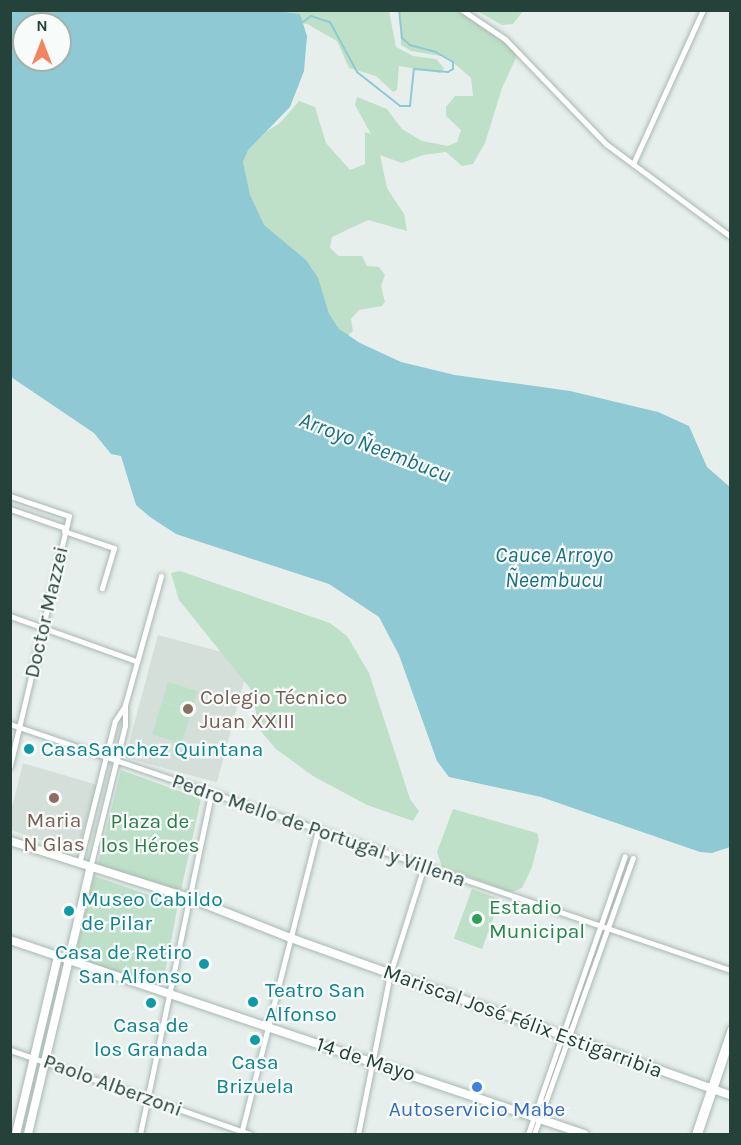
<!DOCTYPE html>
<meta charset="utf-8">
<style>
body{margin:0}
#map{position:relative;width:741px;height:1145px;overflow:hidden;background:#e6efeb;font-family:Karla,sans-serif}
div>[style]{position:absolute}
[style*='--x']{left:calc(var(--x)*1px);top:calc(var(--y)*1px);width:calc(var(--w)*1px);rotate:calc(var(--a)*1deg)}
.built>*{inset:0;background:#d4dfda;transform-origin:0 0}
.green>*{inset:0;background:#bfe0c8;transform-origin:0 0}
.water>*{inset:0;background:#8ec9d4}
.stream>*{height:2px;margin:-1px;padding:0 1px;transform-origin:1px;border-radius:1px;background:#8ec9d4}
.roads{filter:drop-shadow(0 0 2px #a8b8b2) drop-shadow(0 0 2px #a8b8b2)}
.street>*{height:5px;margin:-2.5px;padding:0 2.5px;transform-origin:2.5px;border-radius:2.5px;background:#fff}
.secondary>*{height:8px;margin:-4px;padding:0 4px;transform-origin:4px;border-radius:4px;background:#fff}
.dots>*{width:16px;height:16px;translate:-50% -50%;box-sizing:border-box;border:3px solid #f7fbf9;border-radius:50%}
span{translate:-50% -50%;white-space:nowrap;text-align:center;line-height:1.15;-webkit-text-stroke:4.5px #f7fbf9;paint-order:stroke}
.street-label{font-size:21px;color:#24423a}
.education-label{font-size:21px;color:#785e54}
.left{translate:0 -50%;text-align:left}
.culture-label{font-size:21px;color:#0d838f}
.right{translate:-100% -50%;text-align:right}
.park-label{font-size:21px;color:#2d7a4b}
.leisure-label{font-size:21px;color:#27864d}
.shop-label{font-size:21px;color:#366cbe}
.water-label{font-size:22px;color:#1c6f80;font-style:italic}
.frame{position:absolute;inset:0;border:12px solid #24423a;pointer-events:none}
.north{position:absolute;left:12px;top:12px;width:60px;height:60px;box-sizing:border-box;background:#f7fbf9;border:2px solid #a3b1ad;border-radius:50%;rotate:0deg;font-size:16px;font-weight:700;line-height:24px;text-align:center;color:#24423a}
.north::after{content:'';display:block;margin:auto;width:21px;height:27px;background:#f4845f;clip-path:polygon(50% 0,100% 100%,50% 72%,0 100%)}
</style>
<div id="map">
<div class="built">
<div style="left:158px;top:635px;width:95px;height:127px;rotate:15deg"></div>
<div style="clip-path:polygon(23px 763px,97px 785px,77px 853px,11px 830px,11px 811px)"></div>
</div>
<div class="green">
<div style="clip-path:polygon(197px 11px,389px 11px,396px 47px,413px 56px,436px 59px,444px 68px,441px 73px,399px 66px,397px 90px,393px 92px,376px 76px,349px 68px,337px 41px,307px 24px)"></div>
<div style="clip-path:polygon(400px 11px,461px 11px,520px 49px,502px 88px,485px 143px,473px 164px,462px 166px,446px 152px,423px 155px,402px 163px,380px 155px,387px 188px,404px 214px,407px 231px,368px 220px,332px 237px,330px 248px,339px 256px,362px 256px,367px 266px,379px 267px,385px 275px,381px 286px,385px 302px,382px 306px,359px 310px,351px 319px,353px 331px,345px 338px,239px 193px,238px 159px,262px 134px,280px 123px,299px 101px,315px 107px,326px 143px,350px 170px,365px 164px,365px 132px,371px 134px,355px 105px,357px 97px,387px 109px,402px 129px,422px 141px,448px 146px,457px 142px,461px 130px,446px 116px,446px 107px,455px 96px,473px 96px,471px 78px,447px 57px,411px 51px,401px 45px)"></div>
<div style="clip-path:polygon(477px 11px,523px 10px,523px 11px,513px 24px,502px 25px)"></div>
<div style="clip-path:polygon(180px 571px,330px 623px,347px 636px,369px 673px,410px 799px,419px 811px,413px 821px,367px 805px,313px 776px,276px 749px,259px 729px,252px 691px,179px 600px,171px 573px)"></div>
<div style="left:168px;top:682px;width:31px;height:20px;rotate:17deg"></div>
<div style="left:162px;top:702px;width:31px;height:34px;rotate:17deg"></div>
<div style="clip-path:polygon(121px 770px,201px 799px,180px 895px,97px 868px)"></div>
<div style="clip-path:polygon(453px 809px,537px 833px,539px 839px,532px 867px,522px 888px,511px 892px,442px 867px,437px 852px)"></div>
<div style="clip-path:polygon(94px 876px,178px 905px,162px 988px,74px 960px)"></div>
<div style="left:472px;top:889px;width:30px;height:53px;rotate:20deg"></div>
</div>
<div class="water">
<div style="clip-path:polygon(evenodd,275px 11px,300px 14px,307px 36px,304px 71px,290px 107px,248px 150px,243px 162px,250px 195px,264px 225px,306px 260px,318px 278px,329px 314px,339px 329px,360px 343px,401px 362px,455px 375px,570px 391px,658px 412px,689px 426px,707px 467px,730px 487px,730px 847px,712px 853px,700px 852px,541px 797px,449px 777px,437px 761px,399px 655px,379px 617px,329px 584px,176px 534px,150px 517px,136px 505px,121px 456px,111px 454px,94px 433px,11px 377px,11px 11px,275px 11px,24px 24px,60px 24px,60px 60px,24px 60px,24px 24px)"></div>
</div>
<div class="stream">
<div style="--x:303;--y:22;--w:10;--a:-37"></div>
<div style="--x:311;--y:16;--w:20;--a:18"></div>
<div style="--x:330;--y:22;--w:57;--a:61.6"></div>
<div style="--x:357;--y:72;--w:55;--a:38.3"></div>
<div style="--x:400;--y:106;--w:10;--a:0"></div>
<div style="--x:410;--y:106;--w:37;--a:-84"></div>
<div style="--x:414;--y:69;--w:34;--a:5"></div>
<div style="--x:448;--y:72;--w:6;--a:-31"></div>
<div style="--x:453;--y:69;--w:7;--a:-90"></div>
<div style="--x:453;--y:62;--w:20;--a:-150"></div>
<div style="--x:436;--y:52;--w:27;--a:-165"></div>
<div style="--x:410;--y:45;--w:11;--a:-139"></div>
<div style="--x:402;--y:38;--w:28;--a:-96"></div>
</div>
<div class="roads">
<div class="street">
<div style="--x:462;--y:10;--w:52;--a:34"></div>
<div style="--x:505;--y:39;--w:146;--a:46.1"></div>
<div style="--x:606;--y:144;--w:154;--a:36.6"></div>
<div style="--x:633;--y:164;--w:169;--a:-65.6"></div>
<div style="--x:10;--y:496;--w:62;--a:18.7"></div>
<div style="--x:69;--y:516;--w:257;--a:103.3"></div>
<div style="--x:10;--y:509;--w:58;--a:19.1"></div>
<div style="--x:64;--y:531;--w:53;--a:18.8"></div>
<div style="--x:114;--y:548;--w:42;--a:106.7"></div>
<div style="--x:10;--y:616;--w:134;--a:19.7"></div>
<div style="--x:10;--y:724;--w:761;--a:18.86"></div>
<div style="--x:79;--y:864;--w:147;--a:-75.9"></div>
<div style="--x:115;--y:721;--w:17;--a:-57"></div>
<div style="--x:90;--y:868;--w:147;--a:-76.2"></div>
<div style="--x:125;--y:725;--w:20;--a:-90"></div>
<div style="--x:125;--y:705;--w:134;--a:-74.4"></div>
<div style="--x:10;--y:1050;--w:254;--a:19.3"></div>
<div style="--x:140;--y:1134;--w:348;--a:-78.2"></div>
<div style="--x:241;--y:1134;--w:315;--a:-75.8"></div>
<div style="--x:358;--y:1134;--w:163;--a:-78.7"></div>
<div style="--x:390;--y:974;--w:113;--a:-72.5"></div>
<div style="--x:528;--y:1134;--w:294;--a:-70.8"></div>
<div style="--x:534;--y:1134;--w:293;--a:-70.3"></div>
<div style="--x:694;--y:1134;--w:112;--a:-71.2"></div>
<div style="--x:699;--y:1134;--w:97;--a:-71.4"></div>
</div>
<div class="secondary">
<div style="--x:10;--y:841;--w:186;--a:17.6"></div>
<div style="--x:187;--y:897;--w:109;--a:21.6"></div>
<div style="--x:288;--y:937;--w:469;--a:19.7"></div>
<div style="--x:10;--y:940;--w:606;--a:18.67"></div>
<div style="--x:16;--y:1134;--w:183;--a:-76.7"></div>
<div style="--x:28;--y:1134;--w:272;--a:-76.8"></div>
</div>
</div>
<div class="dots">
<div style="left:188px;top:709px;background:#8d6e63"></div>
<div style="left:29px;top:749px;background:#0f9aa8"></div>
<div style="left:54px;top:798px;background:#8d6e63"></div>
<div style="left:69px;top:911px;background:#0f9aa8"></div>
<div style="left:477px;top:919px;background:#2e9e5b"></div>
<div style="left:204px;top:964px;background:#0f9aa8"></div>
<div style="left:253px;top:1002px;background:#0f9aa8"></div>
<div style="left:151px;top:1003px;background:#0f9aa8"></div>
<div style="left:255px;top:1040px;background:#0f9aa8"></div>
<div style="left:477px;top:1087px;background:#3f7fe0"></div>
</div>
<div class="street-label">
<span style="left:46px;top:612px;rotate:-77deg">Doctor Mazzei</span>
<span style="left:319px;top:830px;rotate:19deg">Pedro Mello de Portugal y Villena</span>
<span style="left:523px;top:1021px;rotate:20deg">Mariscal José Félix Estigarribia</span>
<span style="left:366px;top:1059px;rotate:18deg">14 de Mayo</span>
<span style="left:113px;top:1085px;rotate:20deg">Paolo Alberzoni</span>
</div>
<div class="education-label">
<span class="left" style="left:200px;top:709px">Colegio Técnico<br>Juan XXIII</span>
<span style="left:54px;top:832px">Maria<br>N Glas</span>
</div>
<div class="culture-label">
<span class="left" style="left:41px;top:749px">CasaSanchez Quintana</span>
<span class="left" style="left:81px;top:911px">Museo Cabildo<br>de Pilar</span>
<span class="right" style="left:192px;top:964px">Casa de Retiro<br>San Alfonso</span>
<span class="left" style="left:265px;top:1002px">Teatro San<br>Alfonso</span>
<span style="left:151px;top:1037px">Casa de<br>los Granada</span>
<span style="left:255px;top:1074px">Casa<br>Brizuela</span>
</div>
<div class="park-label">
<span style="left:150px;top:833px">Plaza de<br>los Héroes</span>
</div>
<div class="leisure-label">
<span class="left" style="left:489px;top:919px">Estadio<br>Municipal</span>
</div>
<div class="shop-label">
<span style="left:477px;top:1109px">Autoservicio Mabe</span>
</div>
<div class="water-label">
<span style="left:375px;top:448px;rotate:21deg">Arroyo Ñeembucu</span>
<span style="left:554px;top:568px">Cauce Arroyo<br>Ñeembucu</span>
</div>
<div class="frame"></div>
<div class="north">N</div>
</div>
